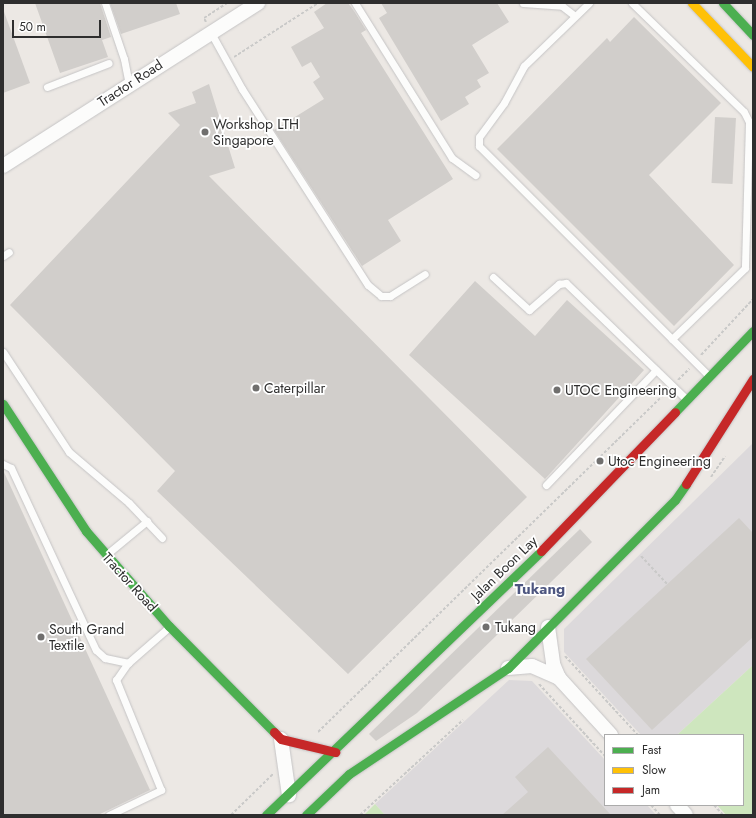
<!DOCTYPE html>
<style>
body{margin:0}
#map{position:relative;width:756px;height:818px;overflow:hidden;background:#ece8e4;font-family:Jost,sans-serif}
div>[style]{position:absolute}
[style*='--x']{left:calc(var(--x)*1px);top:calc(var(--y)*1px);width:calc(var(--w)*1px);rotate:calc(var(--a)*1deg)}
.industrial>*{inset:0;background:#dcd9db}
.green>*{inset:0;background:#cee6be}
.building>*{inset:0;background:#d1cecb;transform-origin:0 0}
.path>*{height:2px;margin-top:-1px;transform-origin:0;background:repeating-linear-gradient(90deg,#c9c9c8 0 3px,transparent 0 5px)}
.roads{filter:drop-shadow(0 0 1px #c5c4c5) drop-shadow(0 0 1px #c5c4c5)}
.lane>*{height:7px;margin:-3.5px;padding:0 3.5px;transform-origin:3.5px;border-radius:3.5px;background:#fcfcfb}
.street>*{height:14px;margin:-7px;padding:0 7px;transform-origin:7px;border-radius:7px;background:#fcfcfb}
.fast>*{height:9px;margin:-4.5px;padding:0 4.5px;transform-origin:4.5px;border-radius:4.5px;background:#4caf50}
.slow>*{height:9px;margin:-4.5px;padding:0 4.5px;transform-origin:4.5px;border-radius:4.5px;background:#ffc107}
.jam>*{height:9px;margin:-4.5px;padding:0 4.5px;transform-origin:4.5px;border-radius:4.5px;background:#c62828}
.dots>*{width:11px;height:11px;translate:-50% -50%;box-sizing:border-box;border:2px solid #fff;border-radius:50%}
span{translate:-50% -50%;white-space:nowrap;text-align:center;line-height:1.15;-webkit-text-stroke:3.5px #fff;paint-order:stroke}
.street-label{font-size:14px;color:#2e2e2e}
.poi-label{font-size:14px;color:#2e2e2e}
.left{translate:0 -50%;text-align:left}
.neighbourhood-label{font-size:15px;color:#4d5680;font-weight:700}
.frame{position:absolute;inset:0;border:4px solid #2e2e2e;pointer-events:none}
.legend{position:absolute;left:604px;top:734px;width:140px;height:72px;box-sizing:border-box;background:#fff;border:1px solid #ababab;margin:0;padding:5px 7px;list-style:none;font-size:12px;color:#2e2e2e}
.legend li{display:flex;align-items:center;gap:8px;height:20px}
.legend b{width:20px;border:1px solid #ababab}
.scale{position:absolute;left:12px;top:20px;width:89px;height:18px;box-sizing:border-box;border:2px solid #2e2e2e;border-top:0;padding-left:5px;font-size:12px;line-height:14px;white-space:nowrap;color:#2e2e2e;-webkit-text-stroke:3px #fff;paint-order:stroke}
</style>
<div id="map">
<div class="industrial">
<div style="clip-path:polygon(753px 443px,753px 665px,677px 735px,641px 735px,564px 652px,564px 629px)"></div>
<div style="clip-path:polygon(509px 680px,532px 681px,605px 760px,605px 805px,647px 805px,656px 815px,385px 815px,375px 804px)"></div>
</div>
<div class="green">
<div style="clip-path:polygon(753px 665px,753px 815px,726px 815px,717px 805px,743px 805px,743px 735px,677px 735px)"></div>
<div style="clip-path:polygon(375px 804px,385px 815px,364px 815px)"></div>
</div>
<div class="building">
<div style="clip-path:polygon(35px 3px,100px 3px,111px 37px,102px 40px,108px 57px,60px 73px)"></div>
<div style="clip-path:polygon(110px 3px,176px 3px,180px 14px,121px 34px)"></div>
<div style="clip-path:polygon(327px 3px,348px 3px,354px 11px,366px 30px,361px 33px,453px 179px,388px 220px,401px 241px,362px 266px,274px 130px,324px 99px,313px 82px,320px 77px,311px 62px,302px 67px,291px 47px,324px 28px,314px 12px)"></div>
<div style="clip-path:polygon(381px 3px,497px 3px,509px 22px,472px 45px,489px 73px,477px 80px,481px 87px,465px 97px,469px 104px,441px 121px,379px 18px,387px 13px)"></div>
<div style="clip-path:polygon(3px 9px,30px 83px,3px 93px)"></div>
<div style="clip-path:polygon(634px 17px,721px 103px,649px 175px,734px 265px,674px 326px,497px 149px,607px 38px,610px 42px)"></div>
<div style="clip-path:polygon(209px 84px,235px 168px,209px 176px,527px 497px,348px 674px,157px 491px,175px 471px,10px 305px,180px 125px,168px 113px,196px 103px,192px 92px)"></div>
<div style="left:715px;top:117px;width:21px;height:66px;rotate:3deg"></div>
<div style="clip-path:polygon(475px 281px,535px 336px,567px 300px,644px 370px,545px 479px,409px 355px)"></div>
<div style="clip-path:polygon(3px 470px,150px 790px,98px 815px,3px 815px)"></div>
<div style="clip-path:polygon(739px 518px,753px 533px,753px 637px,652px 730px,586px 659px)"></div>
<div style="clip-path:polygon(580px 529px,592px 542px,417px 713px,376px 741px,369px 734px)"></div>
<div style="clip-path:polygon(548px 747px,611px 815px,502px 815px,528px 792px,515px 777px)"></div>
</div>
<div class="path">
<div style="--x:206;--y:22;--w:4;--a:-117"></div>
<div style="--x:204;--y:18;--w:27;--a:-33"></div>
<div style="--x:234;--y:57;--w:100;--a:-32.7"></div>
<div style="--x:701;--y:355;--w:76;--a:-47.1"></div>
<div style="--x:678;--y:380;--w:16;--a:-45"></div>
<div style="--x:711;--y:477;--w:25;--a:-56"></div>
<div style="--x:641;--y:556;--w:38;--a:47"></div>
<div style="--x:565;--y:656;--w:108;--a:47.3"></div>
<div style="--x:539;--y:684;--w:98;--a:47.5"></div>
<div style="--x:318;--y:732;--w:487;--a:-44.3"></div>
<div style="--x:651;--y:805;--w:13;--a:48"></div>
<div style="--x:714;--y:805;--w:13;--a:48"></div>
<div style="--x:231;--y:815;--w:59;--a:-44.3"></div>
<div style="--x:360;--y:815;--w:140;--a:-42.7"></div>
</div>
<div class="roads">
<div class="lane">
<div style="--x:105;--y:3;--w:59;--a:71.3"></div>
<div style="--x:124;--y:59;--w:25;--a:79"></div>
<div style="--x:355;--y:3;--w:183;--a:58"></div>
<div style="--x:452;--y:158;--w:29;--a:36"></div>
<div style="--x:523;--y:3;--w:39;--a:4"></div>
<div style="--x:562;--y:6;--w:16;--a:38"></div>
<div style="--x:589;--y:3;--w:91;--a:135.9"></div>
<div style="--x:524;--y:66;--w:42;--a:118.4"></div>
<div style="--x:504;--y:103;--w:42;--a:126.3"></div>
<div style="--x:479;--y:137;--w:9;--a:90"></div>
<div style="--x:479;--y:146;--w:324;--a:45"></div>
<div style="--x:632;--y:3;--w:156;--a:44.2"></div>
<div style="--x:744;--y:112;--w:11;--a:63"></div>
<div style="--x:749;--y:122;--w:146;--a:91.6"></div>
<div style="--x:745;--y:268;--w:102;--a:135.8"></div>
<div style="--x:211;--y:33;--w:64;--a:61"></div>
<div style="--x:242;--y:89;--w:233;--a:57.3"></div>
<div style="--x:368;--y:285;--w:17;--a:40"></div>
<div style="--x:381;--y:296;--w:9;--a:0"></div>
<div style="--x:390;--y:296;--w:41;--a:-32.2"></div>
<div style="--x:47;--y:87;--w:66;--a:-21.2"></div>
<div style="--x:3;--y:256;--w:7;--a:-34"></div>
<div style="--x:493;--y:277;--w:49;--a:42.5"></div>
<div style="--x:529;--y:310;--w:40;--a:-41"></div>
<div style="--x:559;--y:284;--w:7;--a:-8"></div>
<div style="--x:566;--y:283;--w:165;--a:44"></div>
<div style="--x:3;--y:352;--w:120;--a:56.6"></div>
<div style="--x:69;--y:452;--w:79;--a:40.4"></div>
<div style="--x:129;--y:503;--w:48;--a:46.7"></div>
<div style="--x:3;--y:464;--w:9;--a:27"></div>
<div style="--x:11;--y:468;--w:201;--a:65"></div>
<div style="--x:96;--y:650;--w:12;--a:42"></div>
<div style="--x:105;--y:658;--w:24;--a:12"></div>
<div style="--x:546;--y:485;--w:159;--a:-46.3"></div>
<div style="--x:107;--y:554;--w:52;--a:-39.5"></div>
<div style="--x:109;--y:815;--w:58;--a:-25.7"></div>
<div style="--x:161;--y:790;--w:119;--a:-112.2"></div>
<div style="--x:116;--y:680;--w:21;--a:-55"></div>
<div style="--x:128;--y:663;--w:53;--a:-41.2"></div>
</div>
<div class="street">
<div style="--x:3;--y:166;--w:303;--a:-32.6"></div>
<div style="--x:548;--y:627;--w:37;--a:82"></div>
<div style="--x:553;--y:664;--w:15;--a:67"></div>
<div style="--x:508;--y:668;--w:24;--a:-5"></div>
<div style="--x:532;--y:666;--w:30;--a:24"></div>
<div style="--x:559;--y:678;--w:77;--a:47.6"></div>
<div style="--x:281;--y:739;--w:57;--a:81.9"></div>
<div style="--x:677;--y:805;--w:13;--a:48"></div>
</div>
<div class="fast">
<div style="--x:723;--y:3;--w:44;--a:46.8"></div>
<div style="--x:3;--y:404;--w:152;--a:56.8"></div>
<div style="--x:86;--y:531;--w:126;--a:48.9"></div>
<div style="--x:169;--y:626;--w:149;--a:45.3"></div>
<div style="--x:675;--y:412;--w:112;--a:-46.1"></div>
<div style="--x:266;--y:815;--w:381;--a:-43.8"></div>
<div style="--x:306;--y:815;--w:59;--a:-43.6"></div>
<div style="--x:349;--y:774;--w:191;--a:-33.7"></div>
<div style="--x:508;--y:668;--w:237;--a:-45.2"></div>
<div style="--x:675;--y:500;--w:19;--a:-55"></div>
</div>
<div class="slow">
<div style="--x:692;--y:3;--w:88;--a:46.4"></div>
</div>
<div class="jam">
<div style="--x:686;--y:484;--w:125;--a:-57.5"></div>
<div style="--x:541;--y:551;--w:193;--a:-46"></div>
<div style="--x:274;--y:732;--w:10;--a:45"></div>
<div style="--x:281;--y:739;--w:56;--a:13.5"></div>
</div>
</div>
<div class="dots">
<div style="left:205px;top:132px;background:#706f6e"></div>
<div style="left:256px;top:388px;background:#706f6e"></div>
<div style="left:557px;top:390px;background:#706f6e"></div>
<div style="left:600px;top:461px;background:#706f6e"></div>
<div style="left:486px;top:627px;background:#706f6e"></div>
<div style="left:41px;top:637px;background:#706f6e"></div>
</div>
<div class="street-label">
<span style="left:130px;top:83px;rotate:-33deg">Tractor Road</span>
<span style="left:504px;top:568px;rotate:-44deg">Jalan Boon Lay</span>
<span style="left:130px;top:582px;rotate:48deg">Tractor Road</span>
</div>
<div class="poi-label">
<span class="left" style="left:213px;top:132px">Workshop LTH<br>Singapore</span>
<span class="left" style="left:264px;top:388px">Caterpillar</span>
<span class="left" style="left:565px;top:390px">UTOC Engineering</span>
<span class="left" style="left:608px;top:461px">Utoc Engineering</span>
<span class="left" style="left:495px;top:627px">Tukang</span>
<span class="left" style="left:49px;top:637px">South Grand<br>Textile</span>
</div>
<div class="neighbourhood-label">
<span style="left:540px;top:590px">Tukang</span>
</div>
<div class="frame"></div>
<ul class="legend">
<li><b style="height:5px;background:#4caf50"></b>Fast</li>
<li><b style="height:5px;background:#ffc107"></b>Slow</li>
<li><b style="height:5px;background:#c62828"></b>Jam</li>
</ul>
<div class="scale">50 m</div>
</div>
